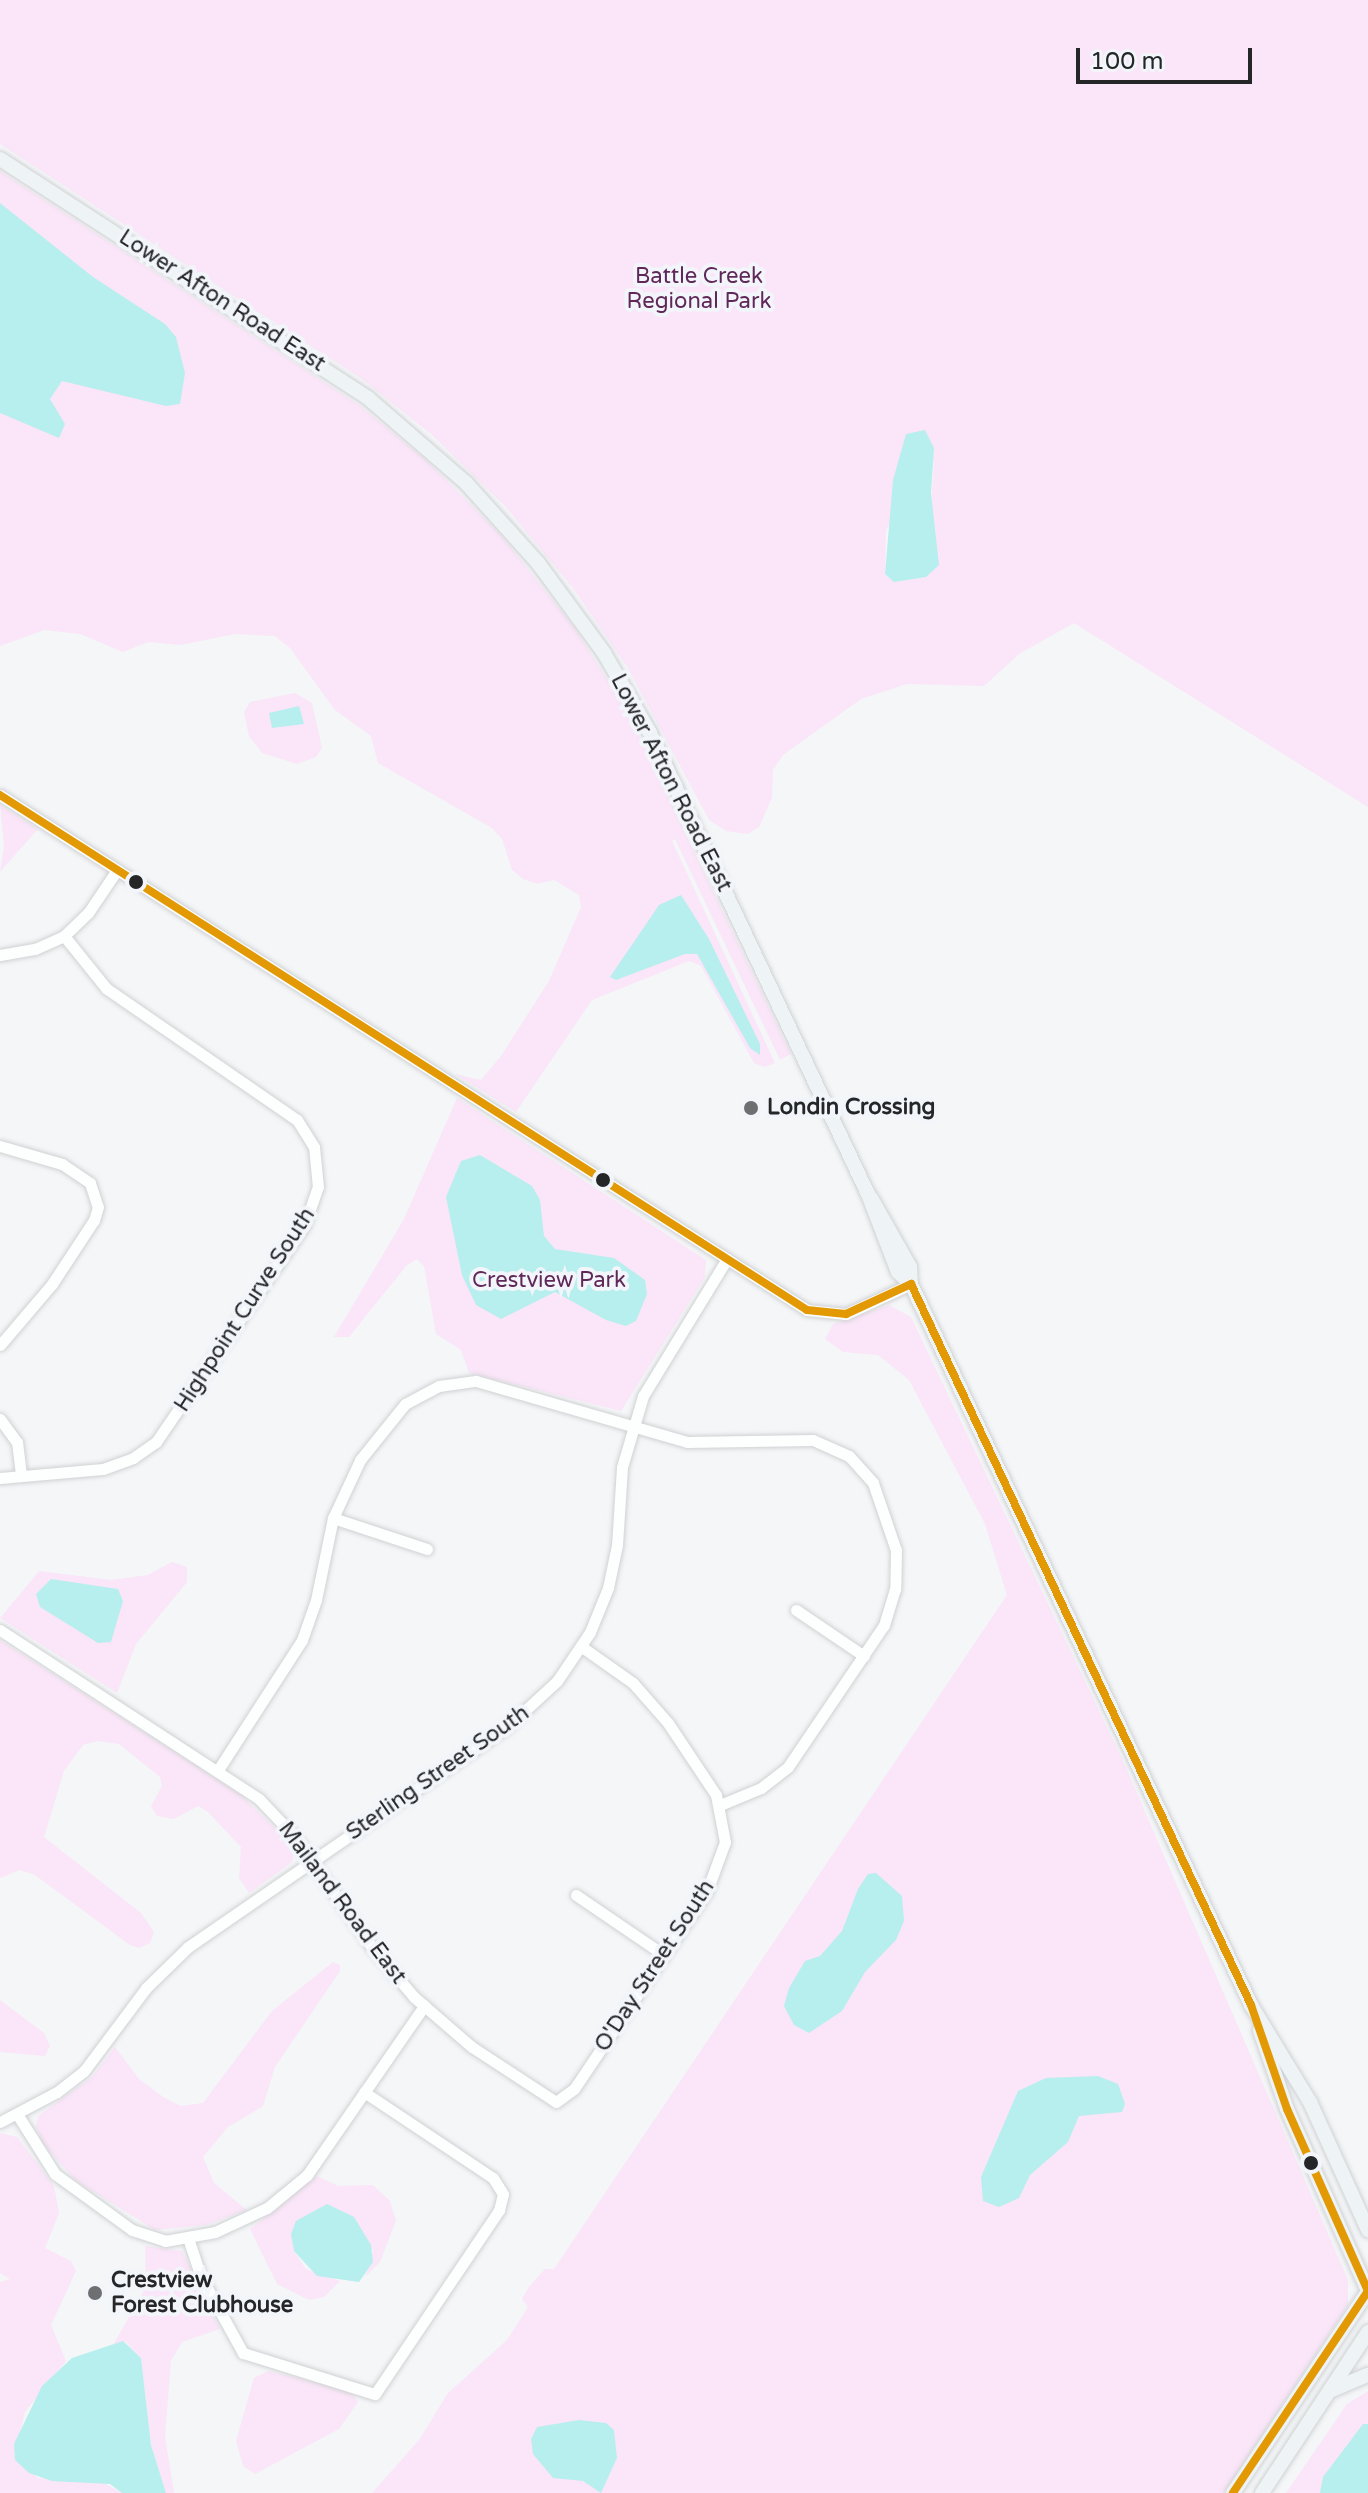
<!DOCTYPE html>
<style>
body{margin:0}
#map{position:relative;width:1368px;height:2493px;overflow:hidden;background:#f4f6f8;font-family:"Varela Round",sans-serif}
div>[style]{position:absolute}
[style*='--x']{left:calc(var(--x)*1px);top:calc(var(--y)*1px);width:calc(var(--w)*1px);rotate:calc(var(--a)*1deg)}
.green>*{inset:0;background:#fae6f8}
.water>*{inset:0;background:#b7eeee}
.roads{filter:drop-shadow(0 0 2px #d0d1d3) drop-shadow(0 0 2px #d0d1d3)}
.minor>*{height:11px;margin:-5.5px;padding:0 5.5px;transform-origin:5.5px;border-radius:5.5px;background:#fdfefe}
.major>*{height:14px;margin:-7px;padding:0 7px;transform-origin:7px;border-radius:7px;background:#eef3f5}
.bus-1>*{height:8px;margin:-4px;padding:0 4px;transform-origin:4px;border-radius:4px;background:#e29904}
.dots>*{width:22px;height:22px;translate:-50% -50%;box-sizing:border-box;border:4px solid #f2f5fa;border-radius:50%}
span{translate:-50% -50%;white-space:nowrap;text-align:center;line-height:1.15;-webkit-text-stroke:8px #f2f5fa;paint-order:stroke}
.park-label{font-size:22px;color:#602759}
.street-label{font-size:22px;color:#252628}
.poi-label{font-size:22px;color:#252628;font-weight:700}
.left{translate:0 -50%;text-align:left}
.scale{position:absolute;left:1076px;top:48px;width:176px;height:36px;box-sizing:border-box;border:4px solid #252628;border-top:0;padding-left:10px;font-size:24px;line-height:28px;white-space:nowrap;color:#252628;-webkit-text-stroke:6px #f2f5fa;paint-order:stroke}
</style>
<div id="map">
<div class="green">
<div style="clip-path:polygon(evenodd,0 0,1368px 0,1368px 807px,1074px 623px,1019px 654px,984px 686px,907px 684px,861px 699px,783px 755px,773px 770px,772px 798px,759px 827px,748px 834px,726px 831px,709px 820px,628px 668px,573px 588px,506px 507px,432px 435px,362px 379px,0 144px,0 0,934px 461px,926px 577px,894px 582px,885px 574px,886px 530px,934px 461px)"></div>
<div style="clip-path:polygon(0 171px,359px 405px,426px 460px,500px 534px,574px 627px,627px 711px,791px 1054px,780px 1060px,675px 839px,672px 841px,775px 1063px,765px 1067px,754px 1063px,701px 966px,689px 961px,592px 1000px,516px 1112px,455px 1074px,481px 1080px,501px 1056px,549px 981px,581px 907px,579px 895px,554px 880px,537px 884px,523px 879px,512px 870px,502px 839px,492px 828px,378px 763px,371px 736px,335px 710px,290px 648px,275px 636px,235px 634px,180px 645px,148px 642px,123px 652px,80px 634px,44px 630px,0 646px)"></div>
<div style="clip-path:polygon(295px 693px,312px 703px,322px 748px,316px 757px,297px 764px,262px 753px,249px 736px,244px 712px,250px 702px)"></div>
<div style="clip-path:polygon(0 805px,38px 829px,0 872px,4px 845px)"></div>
<div style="clip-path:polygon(457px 1098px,706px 1260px,705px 1277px,621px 1411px,469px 1373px,461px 1350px,436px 1334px,424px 1266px,417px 1259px,406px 1266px,349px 1337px,334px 1337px,404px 1219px)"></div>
<div style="clip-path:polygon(889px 1305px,911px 1317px,1123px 1761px,1348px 2280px,1348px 2305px,1224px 2493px,372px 2493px,419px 2440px,448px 2393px,507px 2340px,528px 2307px,522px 2299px,529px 2287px,545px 2269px,554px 2269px,1007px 1595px,985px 1524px,909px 1380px,878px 1355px,843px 1352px,825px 1339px,833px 1324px)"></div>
<div style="clip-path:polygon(172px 1562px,187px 1567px,187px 1582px,136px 1644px,117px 1693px,0 1618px,39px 1571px,111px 1580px,148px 1575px)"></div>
<div style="clip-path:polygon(0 1640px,240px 1794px,286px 1839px,294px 1853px,292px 1862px,249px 1893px,239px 1878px,241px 1847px,208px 1812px,198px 1806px,174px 1819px,157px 1816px,151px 1806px,162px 1786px,160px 1777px,119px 1744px,97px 1741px,83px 1745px,64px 1771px,44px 1837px,141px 1913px,154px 1932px,150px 1943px,139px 1948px,130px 1945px,35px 1875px,20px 1870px,0 1878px)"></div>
<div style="clip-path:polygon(333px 1962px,340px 1965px,340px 1971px,275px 2067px,263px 2106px,228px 2127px,203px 2157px,214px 2183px,247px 2210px,206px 2225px,155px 2230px,75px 2180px,43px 2144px,36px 2127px,38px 2116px,92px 2077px,115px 2047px,139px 2079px,163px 2097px,181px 2106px,203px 2103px,272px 2011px)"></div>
<div style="clip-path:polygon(0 2000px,44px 2033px,50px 2046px,45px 2056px,0 2052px)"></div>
<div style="clip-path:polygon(0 2133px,17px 2137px,54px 2186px,59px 2213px,45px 2248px,71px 2261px,76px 2271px,51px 2325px,66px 2361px,25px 2412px,14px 2455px,38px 2478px,102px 2482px,122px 2493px,0 2493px,0 2282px,10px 2279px,0 2273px)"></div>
<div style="clip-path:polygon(317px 2176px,338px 2186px,373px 2185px,390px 2201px,396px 2221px,380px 2262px,366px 2276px,373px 2251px,354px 2217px,293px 2227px,294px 2251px,306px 2269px,340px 2281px,324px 2297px,309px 2300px,277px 2284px,250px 2229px)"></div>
<div style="clip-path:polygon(145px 2246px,182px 2251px,220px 2329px,182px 2342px,171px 2361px,165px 2436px,174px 2493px,166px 2493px,151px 2445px,141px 2358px,126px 2342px,113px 2345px,146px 2287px)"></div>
<div style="clip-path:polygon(268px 2371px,349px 2390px,358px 2402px,339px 2429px,255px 2474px,243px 2466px,236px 2441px,254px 2378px)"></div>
<div style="clip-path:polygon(1368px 2391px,1368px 2493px,1286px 2493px,1347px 2404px)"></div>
</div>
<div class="water">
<div style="clip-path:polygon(0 203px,93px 277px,165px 324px,176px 337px,185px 373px,180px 404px,166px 406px,62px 381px,50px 399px,65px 424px,59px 438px,0 413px)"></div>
<div style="clip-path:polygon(925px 430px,934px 448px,931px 493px,939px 565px,926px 577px,894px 582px,885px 574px,893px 480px,906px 434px)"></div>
<div style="clip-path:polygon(299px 706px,304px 724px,272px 728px,269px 713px)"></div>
<div style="clip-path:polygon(681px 895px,709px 939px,760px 1044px,760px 1055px,750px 1048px,697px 954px,685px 954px,616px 980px,610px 977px,659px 905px)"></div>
<div style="clip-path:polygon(480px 1155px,532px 1186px,540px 1200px,544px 1236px,555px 1249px,614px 1258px,645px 1280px,647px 1294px,636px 1321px,626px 1326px,606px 1320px,555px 1292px,501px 1319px,476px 1305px,462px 1275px,446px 1197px,461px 1161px)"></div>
<div style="clip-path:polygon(51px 1579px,118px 1589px,123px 1601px,111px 1642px,98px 1643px,40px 1607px,36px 1594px)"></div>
<div style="clip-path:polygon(876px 1873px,902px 1896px,904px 1921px,896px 1940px,865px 1972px,842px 2011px,809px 2033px,794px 2025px,784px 2006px,789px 1988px,805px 1961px,820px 1956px,842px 1931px,858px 1889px,868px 1874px)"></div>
<div style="clip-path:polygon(1098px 2076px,1118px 2084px,1125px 2104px,1122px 2112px,1079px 2116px,1068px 2142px,1030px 2175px,1019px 2198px,999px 2207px,983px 2201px,981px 2177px,1018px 2091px,1046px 2078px)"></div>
<div style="clip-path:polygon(327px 2204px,354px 2217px,371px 2245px,373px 2262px,359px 2282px,317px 2276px,294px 2251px,291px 2234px,296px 2221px)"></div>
<div style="clip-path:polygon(123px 2341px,141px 2358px,151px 2445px,166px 2493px,122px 2493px,110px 2484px,52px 2481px,29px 2473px,15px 2460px,14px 2444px,42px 2386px,72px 2358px)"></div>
<div style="clip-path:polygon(579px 2420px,606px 2423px,614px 2430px,617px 2458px,601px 2493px,583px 2481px,553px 2478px,533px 2454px,531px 2439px,537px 2427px)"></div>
<div style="clip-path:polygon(1363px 2424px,1368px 2424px,1368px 2493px,1320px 2493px,1323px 2477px)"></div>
</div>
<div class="roads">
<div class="minor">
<div style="--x:0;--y:795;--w:957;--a:32.54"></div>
<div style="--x:807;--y:1310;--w:39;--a:6"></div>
<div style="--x:846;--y:1314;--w:72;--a:-24.8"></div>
<div style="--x:0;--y:955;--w:36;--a:-10"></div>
<div style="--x:35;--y:949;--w:32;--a:-24"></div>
<div style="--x:64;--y:936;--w:33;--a:-44"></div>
<div style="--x:88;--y:913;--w:52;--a:-56"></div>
<div style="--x:0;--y:1146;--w:65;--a:16.2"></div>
<div style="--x:62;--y:1164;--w:34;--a:34"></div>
<div style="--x:90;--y:1183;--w:25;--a:72"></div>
<div style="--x:98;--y:1207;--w:14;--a:107"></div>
<div style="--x:94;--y:1220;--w:77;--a:123.3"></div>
<div style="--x:52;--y:1284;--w:80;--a:130.4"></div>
<div style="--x:0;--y:1419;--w:29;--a:54"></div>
<div style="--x:17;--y:1442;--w:34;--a:83"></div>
<div style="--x:0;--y:1478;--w:103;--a:-5"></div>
<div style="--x:103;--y:1469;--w:32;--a:-20"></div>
<div style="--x:133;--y:1458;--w:28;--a:-35"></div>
<div style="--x:156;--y:1442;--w:264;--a:-55.6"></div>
<div style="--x:305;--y:1224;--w:39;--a:-71"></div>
<div style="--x:318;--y:1187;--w:40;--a:-95.7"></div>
<div style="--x:314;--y:1147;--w:32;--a:-122"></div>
<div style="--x:297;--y:1120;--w:232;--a:-145.4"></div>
<div style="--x:106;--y:988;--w:67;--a:-128.9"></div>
<div style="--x:333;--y:1518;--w:99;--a:18.3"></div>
<div style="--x:796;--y:1610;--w:82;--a:34.1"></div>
<div style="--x:0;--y:1630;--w:309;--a:33.1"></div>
<div style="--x:259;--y:1799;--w:52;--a:46.5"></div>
<div style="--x:295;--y:1837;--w:133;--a:55.1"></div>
<div style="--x:371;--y:1946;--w:67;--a:49.9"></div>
<div style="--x:414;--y:1997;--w:77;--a:40.8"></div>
<div style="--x:472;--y:2047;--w:100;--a:33.2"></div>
<div style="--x:556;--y:2102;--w:22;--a:-36"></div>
<div style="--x:574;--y:2089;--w:239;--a:-56.1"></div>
<div style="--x:707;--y:1891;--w:52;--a:-69.8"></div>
<div style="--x:725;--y:1842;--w:48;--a:-100.8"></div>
<div style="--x:716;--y:1795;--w:87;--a:-123.7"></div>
<div style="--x:668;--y:1723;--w:53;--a:-131.2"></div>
<div style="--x:633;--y:1683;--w:62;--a:-144.8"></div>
<div style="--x:218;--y:1770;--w:155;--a:-57.1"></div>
<div style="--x:302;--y:1640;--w:42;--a:-70.7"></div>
<div style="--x:316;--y:1600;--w:84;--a:-78.3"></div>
<div style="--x:333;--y:1518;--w:64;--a:-65"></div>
<div style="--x:360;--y:1460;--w:72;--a:-51.2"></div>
<div style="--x:405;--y:1404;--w:38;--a:-28"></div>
<div style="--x:439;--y:1386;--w:37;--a:-8"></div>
<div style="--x:476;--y:1381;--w:220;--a:16.1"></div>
<div style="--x:687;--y:1442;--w:126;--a:-0.9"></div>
<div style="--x:813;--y:1440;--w:39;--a:24"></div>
<div style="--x:849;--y:1456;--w:36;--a:48"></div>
<div style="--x:873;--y:1483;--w:71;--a:71.1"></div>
<div style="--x:896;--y:1550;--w:39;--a:91"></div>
<div style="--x:895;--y:1589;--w:38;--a:107"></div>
<div style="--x:884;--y:1625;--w:171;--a:124.1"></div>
<div style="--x:788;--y:1767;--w:34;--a:142"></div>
<div style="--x:761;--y:1788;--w:44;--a:157.5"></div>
<div style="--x:576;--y:1895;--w:107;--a:34.3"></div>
<div style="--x:17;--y:2114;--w:71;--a:57.7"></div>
<div style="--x:55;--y:2174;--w:95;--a:36"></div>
<div style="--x:132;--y:2230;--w:35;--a:18"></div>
<div style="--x:165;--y:2241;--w:51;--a:-10.2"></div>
<div style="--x:215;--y:2232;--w:57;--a:-24.8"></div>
<div style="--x:267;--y:2208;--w:52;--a:-39.5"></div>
<div style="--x:307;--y:2175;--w:206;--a:-55.3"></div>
<div style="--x:0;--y:2122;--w:64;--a:-27.8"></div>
<div style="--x:57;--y:2092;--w:34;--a:-38"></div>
<div style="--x:84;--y:2071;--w:104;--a:-53.2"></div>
<div style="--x:146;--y:1988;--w:59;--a:-44.3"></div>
<div style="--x:188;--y:1947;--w:386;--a:-34.6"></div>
<div style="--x:506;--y:1728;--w:69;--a:-42.7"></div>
<div style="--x:557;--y:1681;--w:59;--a:-56"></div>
<div style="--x:590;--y:1632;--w:48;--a:-67.8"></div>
<div style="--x:608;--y:1588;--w:44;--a:-78.2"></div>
<div style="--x:617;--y:1545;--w:78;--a:-86.3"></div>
<div style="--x:622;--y:1467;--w:74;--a:-73.5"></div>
<div style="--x:643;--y:1396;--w:161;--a:-58.5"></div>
<div style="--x:188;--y:2238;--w:41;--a:71.6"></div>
<div style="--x:201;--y:2277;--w:87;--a:61.1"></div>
<div style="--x:243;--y:2353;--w:138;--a:17.3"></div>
<div style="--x:375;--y:2394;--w:222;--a:-56"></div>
<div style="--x:499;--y:2210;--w:16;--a:-76"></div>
<div style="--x:503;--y:2194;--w:19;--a:-122"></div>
<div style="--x:493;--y:2178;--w:155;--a:-146.3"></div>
</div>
<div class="major">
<div style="--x:0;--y:159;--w:439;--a:33"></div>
<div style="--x:368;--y:398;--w:130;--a:40.9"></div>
<div style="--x:466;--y:483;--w:108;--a:48"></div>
<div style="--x:538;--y:563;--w:112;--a:53.7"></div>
<div style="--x:604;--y:653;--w:90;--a:60"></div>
<div style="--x:649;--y:731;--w:512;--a:64.69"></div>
<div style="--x:868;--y:1194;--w:84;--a:69"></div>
<div style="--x:898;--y:1272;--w:18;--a:43"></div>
<div style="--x:871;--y:1198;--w:79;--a:60.5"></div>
<div style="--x:910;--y:1267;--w:17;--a:87"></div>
<div style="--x:911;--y:1284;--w:797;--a:64.75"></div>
<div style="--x:1251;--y:2005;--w:114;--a:58.7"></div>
<div style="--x:1310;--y:2102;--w:141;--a:65.6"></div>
<div style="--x:1332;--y:2390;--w:39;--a:-23"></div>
<div style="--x:1233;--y:2493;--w:243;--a:-56.2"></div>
<div style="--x:1368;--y:2291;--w:199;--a:-114"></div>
<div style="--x:1287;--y:2109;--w:83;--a:-109.1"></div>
<div style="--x:1262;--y:2493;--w:193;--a:-56.6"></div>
</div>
</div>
<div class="bus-1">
<div style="--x:0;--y:795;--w:957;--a:32.54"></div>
<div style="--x:807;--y:1310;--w:39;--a:6"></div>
<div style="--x:846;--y:1314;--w:72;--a:-24.8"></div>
<div style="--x:911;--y:1284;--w:797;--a:64.75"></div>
<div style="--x:1251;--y:2005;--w:110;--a:70.9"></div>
<div style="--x:1287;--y:2109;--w:199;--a:66"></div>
<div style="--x:1368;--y:2291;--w:243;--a:123.8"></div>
</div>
<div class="dots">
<div style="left:136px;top:882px;background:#252628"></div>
<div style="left:751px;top:1108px;background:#6d6f71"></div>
<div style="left:603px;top:1180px;background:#252628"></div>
<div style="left:1311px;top:2163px;background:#252628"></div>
<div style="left:95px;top:2293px;background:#6d6f71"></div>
</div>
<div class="park-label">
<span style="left:699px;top:289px">Battle Creek<br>Regional Park</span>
<span style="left:549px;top:1281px">Crestview Park</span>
</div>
<div class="street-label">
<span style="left:222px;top:301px;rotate:33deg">Lower Afton Road East</span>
<span style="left:671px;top:783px;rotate:63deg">Lower Afton Road East</span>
<span style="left:245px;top:1310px;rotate:-57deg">Highpoint Curve South</span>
<span style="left:438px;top:1773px;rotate:-35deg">Sterling Street South</span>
<span style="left:342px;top:1903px;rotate:53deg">Mailand Road East</span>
<span style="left:655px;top:1966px;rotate:-57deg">O'Day Street South</span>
</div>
<div class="poi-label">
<span class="left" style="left:767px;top:1108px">Londin Crossing</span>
<span class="left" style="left:111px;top:2293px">Crestview<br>Forest Clubhouse</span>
</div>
<div class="scale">100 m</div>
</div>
